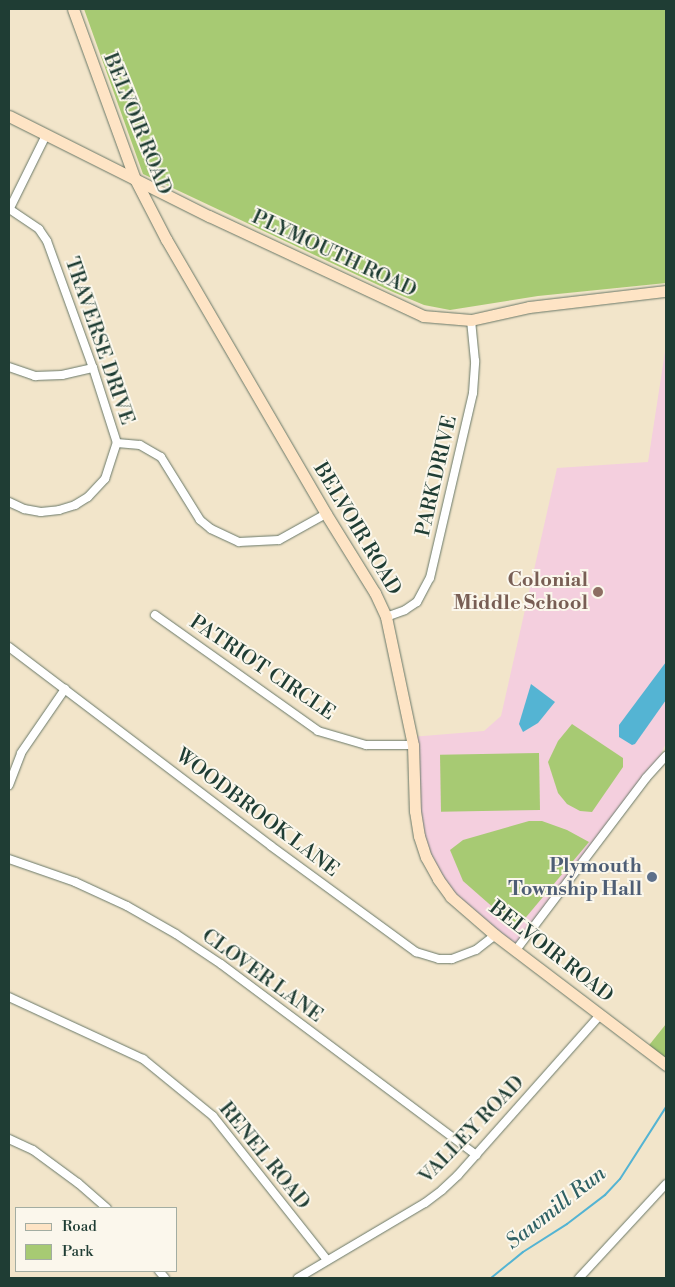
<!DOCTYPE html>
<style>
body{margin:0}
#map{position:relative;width:675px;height:1287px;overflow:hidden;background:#f2e5ca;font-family:"Libre Bodoni",serif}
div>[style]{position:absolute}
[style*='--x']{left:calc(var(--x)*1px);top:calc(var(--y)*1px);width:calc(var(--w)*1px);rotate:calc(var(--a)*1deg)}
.built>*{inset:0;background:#f4cfde}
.green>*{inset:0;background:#a7ca73;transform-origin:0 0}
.water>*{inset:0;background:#54b4d3}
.stream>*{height:2px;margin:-1px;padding:0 1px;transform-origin:1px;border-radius:1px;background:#54b4d3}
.roads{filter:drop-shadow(0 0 1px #697868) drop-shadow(0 0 1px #697868)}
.street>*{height:8px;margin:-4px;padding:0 4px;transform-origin:4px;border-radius:4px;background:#fff}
.secondary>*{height:11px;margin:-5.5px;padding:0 5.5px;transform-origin:5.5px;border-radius:5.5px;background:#fee4c5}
.dots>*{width:14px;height:14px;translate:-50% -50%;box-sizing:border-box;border:2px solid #fbf7ec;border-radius:50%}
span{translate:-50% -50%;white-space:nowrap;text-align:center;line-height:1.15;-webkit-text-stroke:4px #fbf7ec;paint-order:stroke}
.street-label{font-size:20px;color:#1f3d34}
.education-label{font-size:20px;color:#785e54;font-weight:700}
.right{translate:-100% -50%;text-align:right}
.service-label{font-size:20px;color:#4e5e75;font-weight:700}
.water-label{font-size:21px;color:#2f6164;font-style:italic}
.frame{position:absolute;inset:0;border:10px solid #1f3d34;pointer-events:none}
.legend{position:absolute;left:15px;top:1207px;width:162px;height:65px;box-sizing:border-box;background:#fbf7ec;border:1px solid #a3ada2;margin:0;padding:6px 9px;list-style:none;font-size:15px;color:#1f3d34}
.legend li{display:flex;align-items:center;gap:10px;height:25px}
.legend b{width:25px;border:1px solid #a3ada2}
</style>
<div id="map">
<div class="built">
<div style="clip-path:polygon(666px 345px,666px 743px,653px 771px,516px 950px,451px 897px,426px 857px,411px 737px,484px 731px,501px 716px,557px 468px,648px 462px)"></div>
</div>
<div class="green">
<div style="clip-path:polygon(84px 9px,666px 9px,666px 283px,538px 296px,450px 310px,424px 305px,393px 292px,143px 174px)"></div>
<div style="clip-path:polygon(572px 724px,623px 758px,623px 767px,592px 812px,580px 811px,567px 804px,558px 793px,548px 762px,558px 741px)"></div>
<div style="left:539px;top:753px;width:57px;height:99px;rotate:89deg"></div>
<div style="clip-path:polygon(529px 821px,542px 821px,567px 830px,589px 842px,522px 922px,516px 925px,504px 917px,463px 881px,450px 850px,463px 840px)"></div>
<div style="clip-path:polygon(666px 1024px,666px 1065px,646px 1049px)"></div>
</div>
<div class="water">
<div style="clip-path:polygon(666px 662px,666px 700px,635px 744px,632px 745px,619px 737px,619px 725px)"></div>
<div style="clip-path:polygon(531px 684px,555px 702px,538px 723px,523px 732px,519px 724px)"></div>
</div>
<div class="stream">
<div style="--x:491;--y:1278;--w:41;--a:-39.1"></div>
<div style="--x:523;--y:1252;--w:52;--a:-32.5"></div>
<div style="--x:567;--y:1224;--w:48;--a:-37.3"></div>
<div style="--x:605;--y:1195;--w:22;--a:-47"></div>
<div style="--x:620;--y:1179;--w:85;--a:-57.4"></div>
</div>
<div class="roads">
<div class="street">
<div style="--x:9;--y:210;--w:84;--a:-63.7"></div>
<div style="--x:9;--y:367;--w:28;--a:19"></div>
<div style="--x:35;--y:376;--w:27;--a:-2"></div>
<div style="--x:62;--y:375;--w:32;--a:-13"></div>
<div style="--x:117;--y:443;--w:23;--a:5"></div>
<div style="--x:140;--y:445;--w:24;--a:30"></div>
<div style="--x:161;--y:457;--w:74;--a:58.2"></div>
<div style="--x:200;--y:520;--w:14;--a:39"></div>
<div style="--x:211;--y:529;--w:31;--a:25"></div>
<div style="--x:239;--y:542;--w:40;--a:-2.9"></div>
<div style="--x:279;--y:540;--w:54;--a:-29"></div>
<div style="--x:9;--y:502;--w:17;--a:25"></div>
<div style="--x:24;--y:509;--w:17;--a:10"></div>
<div style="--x:41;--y:512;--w:18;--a:-6"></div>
<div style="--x:59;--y:510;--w:17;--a:-17"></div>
<div style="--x:75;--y:505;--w:15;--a:-32"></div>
<div style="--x:88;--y:497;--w:25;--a:-47"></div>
<div style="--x:105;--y:479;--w:38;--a:-72"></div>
<div style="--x:117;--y:443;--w:79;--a:-107.7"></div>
<div style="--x:93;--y:368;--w:135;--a:-109.9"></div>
<div style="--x:47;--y:241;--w:14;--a:-124"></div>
<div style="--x:39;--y:229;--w:34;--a:-146"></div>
<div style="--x:155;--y:615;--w:200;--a:35.4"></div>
<div style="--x:318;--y:731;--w:50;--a:16.3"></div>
<div style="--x:366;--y:745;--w:47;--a:0"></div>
<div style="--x:386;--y:617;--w:20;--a:-20"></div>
<div style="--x:405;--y:610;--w:14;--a:-34"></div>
<div style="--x:417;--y:602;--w:27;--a:-62"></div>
<div style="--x:430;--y:578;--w:190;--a:-76.9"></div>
<div style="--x:473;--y:393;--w:32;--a:-86"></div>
<div style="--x:475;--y:361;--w:41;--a:-95.6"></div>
<div style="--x:9;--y:647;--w:329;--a:37.2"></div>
<div style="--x:271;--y:846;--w:180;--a:36.2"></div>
<div style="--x:416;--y:952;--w:24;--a:17"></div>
<div style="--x:439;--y:959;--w:13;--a:0"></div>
<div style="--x:452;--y:959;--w:26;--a:-21"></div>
<div style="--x:476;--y:950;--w:24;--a:-38"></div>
<div style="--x:9;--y:785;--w:34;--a:-69"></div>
<div style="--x:21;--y:753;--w:78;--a:-55.5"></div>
<div style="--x:9;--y:859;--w:70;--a:19.2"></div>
<div style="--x:75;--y:882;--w:57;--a:24.8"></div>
<div style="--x:127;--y:906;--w:56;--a:29.7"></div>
<div style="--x:176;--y:934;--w:54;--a:33.7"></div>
<div style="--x:221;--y:964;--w:319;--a:36.8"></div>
<div style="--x:516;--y:950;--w:216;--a:-52.9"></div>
<div style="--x:646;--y:778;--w:30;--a:-48"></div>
<div style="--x:9;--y:997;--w:148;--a:24.8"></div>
<div style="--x:143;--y:1059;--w:90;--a:39.2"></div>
<div style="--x:213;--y:1116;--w:184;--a:51.6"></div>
<div style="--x:9;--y:1139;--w:26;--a:25"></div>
<div style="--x:33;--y:1150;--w:56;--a:36.3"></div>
<div style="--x:78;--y:1183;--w:38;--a:41"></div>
<div style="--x:159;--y:1271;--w:9;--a:49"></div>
<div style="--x:298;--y:1278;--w:147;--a:-30.6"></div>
<div style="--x:425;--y:1203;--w:21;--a:-37"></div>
<div style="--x:442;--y:1190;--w:22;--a:-43"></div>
<div style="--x:458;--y:1175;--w:215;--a:-48.4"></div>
<div style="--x:579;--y:1278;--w:128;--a:-47.2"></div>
</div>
<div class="secondary">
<div style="--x:73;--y:9;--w:181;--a:70"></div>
<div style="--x:135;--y:179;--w:68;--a:62.7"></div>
<div style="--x:166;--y:239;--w:318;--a:59.8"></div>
<div style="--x:326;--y:514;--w:93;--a:58.2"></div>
<div style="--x:375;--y:593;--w:26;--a:65"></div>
<div style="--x:386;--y:617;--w:131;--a:78.1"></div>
<div style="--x:413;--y:745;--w:66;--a:88.3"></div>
<div style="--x:415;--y:811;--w:25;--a:81"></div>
<div style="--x:419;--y:836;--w:22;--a:72"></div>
<div style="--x:426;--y:857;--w:25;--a:61"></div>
<div style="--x:438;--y:879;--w:22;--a:54"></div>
<div style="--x:451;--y:897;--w:58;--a:40.8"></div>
<div style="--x:495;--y:935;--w:215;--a:37.2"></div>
<div style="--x:9;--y:116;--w:224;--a:26.6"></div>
<div style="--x:209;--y:216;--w:236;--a:25"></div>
<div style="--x:423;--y:316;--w:48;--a:4.8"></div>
<div style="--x:471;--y:320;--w:59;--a:-12.6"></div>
<div style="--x:529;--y:307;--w:138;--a:-6.7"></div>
</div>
</div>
<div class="dots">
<div style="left:598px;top:592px;background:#8d6e63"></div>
<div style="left:652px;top:877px;background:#5c6f8a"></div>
</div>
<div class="street-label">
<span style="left:137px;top:124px;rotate:68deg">BELVOIR ROAD</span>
<span style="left:334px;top:254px;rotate:25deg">PLYMOUTH ROAD</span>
<span style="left:99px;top:341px;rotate:71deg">TRAVERSE DRIVE</span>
<span style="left:437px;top:476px;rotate:-77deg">PARK DRIVE</span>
<span style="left:357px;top:529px;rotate:59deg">BELVOIR ROAD</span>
<span style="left:262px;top:668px;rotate:34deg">PATRIOT CIRCLE</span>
<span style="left:257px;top:813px;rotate:37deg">WOODBROOK LANE</span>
<span style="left:551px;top:952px;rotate:38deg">BELVOIR ROAD</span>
<span style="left:262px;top:976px;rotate:36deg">CLOVER LANE</span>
<span style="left:472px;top:1130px;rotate:-46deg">VALLEY ROAD</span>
<span style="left:264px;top:1156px;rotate:51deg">RENEL ROAD</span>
</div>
<div class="education-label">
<span class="right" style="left:588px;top:592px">Colonial<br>Middle School</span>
</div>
<div class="service-label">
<span class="right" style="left:642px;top:878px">Plymouth<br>Township Hall</span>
</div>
<div class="water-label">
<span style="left:556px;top:1208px;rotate:-38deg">Sawmill Run</span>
</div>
<div class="frame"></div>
<ul class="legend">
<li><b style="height:6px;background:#fee4c5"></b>Road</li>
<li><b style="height:14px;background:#a7ca73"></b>Park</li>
</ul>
</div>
